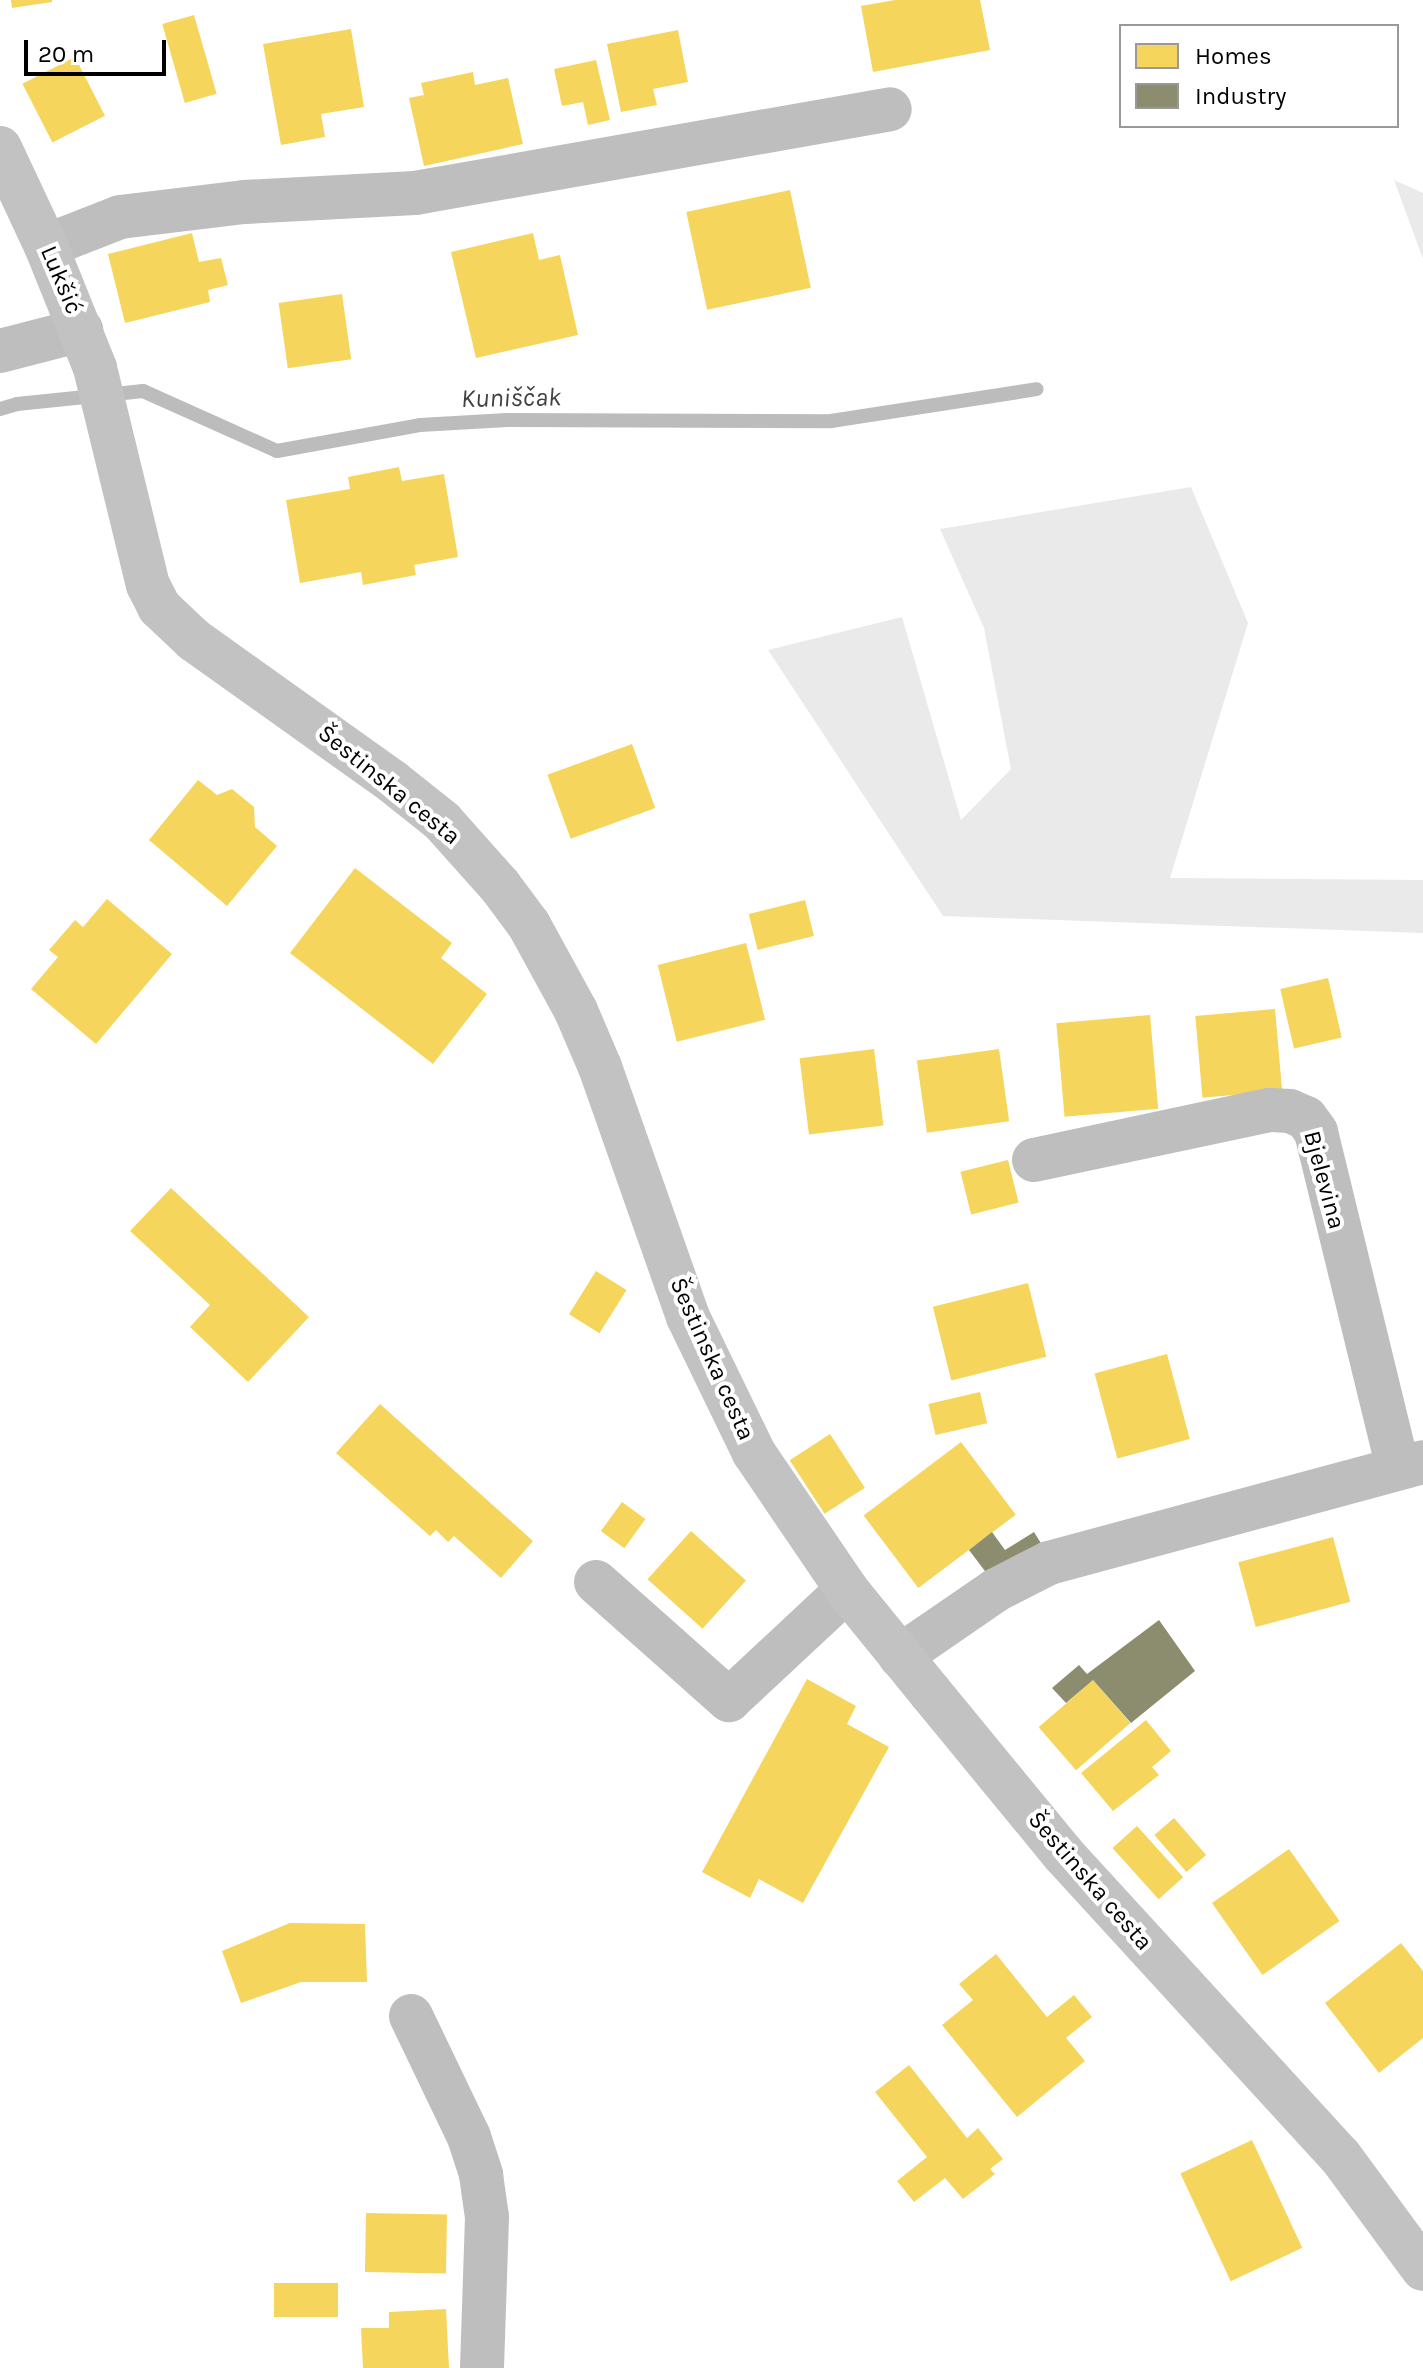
<!DOCTYPE html>
<meta charset="utf-8">
<style>
body{margin:0}
#map{position:relative;width:1423px;height:2368px;overflow:hidden;background:#fff;font-family:Karla,sans-serif}
div>[style]{position:absolute}
[style*='--x']{left:calc(var(--x)*1px);top:calc(var(--y)*1px);width:calc(var(--w)*1px);rotate:calc(var(--a)*1deg)}
.green>*{inset:0;background:#eaeaea}
.homes>*{inset:0;background:#f6d55c;transform-origin:0 0}
.industry>*{inset:0;background:#8c8c6e}
.stream>*{height:14px;margin:-7px;padding:0 7px;transform-origin:7px;border-radius:7px;background:#bcbcbc}
.minor>*{height:44px;margin:-22px;padding:0 22px;transform-origin:22px;border-radius:22px;background:#bebebe}
.secondary>*{height:44px;margin:-22px;padding:0 22px;transform-origin:22px;border-radius:22px;background:#c2c2c2}
span{translate:-50% -50%;white-space:nowrap;text-align:center;line-height:1.15;-webkit-text-stroke:8px #fff;paint-order:stroke}
.street-label{font-size:24px;color:#000}
.water-label{font-size:26px;color:#414141;font-style:italic}
.legend{position:absolute;left:1119px;top:24px;width:280px;height:104px;box-sizing:border-box;background:#fff;border:2px solid #999;margin:0;padding:10px 14px;list-style:none;font-size:24px;color:#000}
.legend li{display:flex;align-items:center;gap:16px;height:40px}
.legend b{width:40px;border:2px solid #999}
.scale{position:absolute;left:24px;top:40px;width:142px;height:36px;box-sizing:border-box;border:4px solid #000;border-top:0;padding-left:10px;font-size:24px;line-height:28px;white-space:nowrap;color:#000;-webkit-text-stroke:6px #fff;paint-order:stroke}
</style>
<div id="map">
<div class="green">
<div style="clip-path:polygon(1394px 180px,1423px 193px,1423px 259px)"></div>
<div style="clip-path:polygon(1191px 487px,1248px 623px,1170px 878px,1423px 880px,1423px 933px,943px 916px,768px 650px,902px 617px,961px 820px,1011px 769px,984px 628px,940px 529px)"></div>
</div>
<div class="homes">
<div style="clip-path:polygon(11px 0,52px 0,52px 2px,12px 8px)"></div>
<div style="clip-path:polygon(895px 0,980px 0,990px 50px,873px 72px,861px 6px)"></div>
<div style="left:194px;top:15px;width:82px;height:33px;rotate:74deg"></div>
<div style="clip-path:polygon(351px 29px,364px 107px,321px 114px,325px 137px,281px 145px,263px 44px)"></div>
<div style="clip-path:polygon(678px 30px,688px 82px,653px 89px,657px 105px,621px 112px,607px 44px)"></div>
<div style="left:75px;top:57px;width:66px;height:59px;rotate:63deg"></div>
<div style="clip-path:polygon(596px 60px,610px 120px,588px 125px,583px 102px,562px 106px,554px 69px)"></div>
<div style="clip-path:polygon(473px 72px,475px 85px,508px 78px,523px 144px,424px 166px,409px 98px,424px 95px,421px 83px)"></div>
<div style="left:790px;top:190px;width:100px;height:106px;rotate:78deg"></div>
<div style="clip-path:polygon(192px 233px,199px 262px,221px 258px,228px 285px,208px 290px,210px 302px,125px 323px,108px 254px)"></div>
<div style="clip-path:polygon(533px 233px,539px 260px,560px 255px,578px 335px,476px 358px,451px 252px)"></div>
<div style="left:342px;top:294px;width:66px;height:64px;rotate:82deg"></div>
<div style="clip-path:polygon(399px 467px,402px 481px,444px 474px,458px 557px,414px 565px,416px 575px,363px 585px,361px 572px,300px 583px,286px 500px,350px 489px,348px 477px)"></div>
<div style="left:632px;top:744px;width:68px;height:90px;rotate:70deg"></div>
<div style="clip-path:polygon(198px 780px,217px 795px,232px 789px,254px 807px,255px 827px,277px 846px,227px 906px,149px 840px)"></div>
<div style="clip-path:polygon(355px 868px,452px 943px,441px 958px,487px 994px,433px 1064px,290px 953px)"></div>
<div style="clip-path:polygon(107px 899px,172px 954px,96px 1044px,31px 989px,58px 957px,49px 950px,75px 920px,83px 927px)"></div>
<div style="left:805px;top:900px;width:37px;height:58px;rotate:76deg"></div>
<div style="left:746px;top:943px;width:79px;height:91px;rotate:76deg"></div>
<div style="left:1328px;top:978px;width:61px;height:49px;rotate:77deg"></div>
<div style="left:1275px;top:1009px;width:82px;height:80px;rotate:85deg"></div>
<div style="left:1150px;top:1015px;width:94px;height:94px;rotate:85deg"></div>
<div style="left:874px;top:1049px;width:77px;height:75px;rotate:83deg"></div>
<div style="left:999px;top:1049px;width:73px;height:83px;rotate:82deg"></div>
<div style="left:1008px;top:1160px;width:44px;height:49px;rotate:76deg"></div>
<div style="clip-path:polygon(171px 1188px,309px 1317px,248px 1382px,190px 1327px,210px 1305px,130px 1231px)"></div>
<div style="left:596px;top:1271px;width:36px;height:51px;rotate:32deg"></div>
<div style="left:1028px;top:1283px;width:76px;height:98px;rotate:76deg"></div>
<div style="left:1167px;top:1354px;width:88px;height:75px;rotate:75deg"></div>
<div style="left:980px;top:1392px;width:32px;height:53px;rotate:77deg"></div>
<div style="clip-path:polygon(380px 1404px,533px 1541px,501px 1578px,454px 1536px,448px 1542px,436px 1530px,430px 1536px,336px 1453px)"></div>
<div style="left:830px;top:1434px;width:64px;height:48px;rotate:57deg"></div>
<div style="left:961px;top:1442px;width:91px;height:122px;rotate:53deg"></div>
<div style="left:622px;top:1502px;width:29px;height:36px;rotate:36deg"></div>
<div style="left:691px;top:1531px;width:74px;height:65px;rotate:42deg"></div>
<div style="left:1333px;top:1537px;width:67px;height:98px;rotate:75deg"></div>
<div style="clip-path:polygon(807px 1679px,856px 1706px,847px 1724px,889px 1747px,803px 1903px,759px 1879px,750px 1898px,702px 1872px)"></div>
<div style="left:1093px;top:1680px;width:57px;height:72px;rotate:49deg"></div>
<div style="clip-path:polygon(1146px 1720px,1171px 1751px,1152px 1767px,1159px 1775px,1113px 1811px,1081px 1773px)"></div>
<div style="left:1174px;top:1818px;width:49px;height:26px;rotate:49deg"></div>
<div style="left:1137px;top:1826px;width:69px;height:33px;rotate:48deg"></div>
<div style="left:1289px;top:1849px;width:88px;height:94px;rotate:55deg"></div>
<div style="clip-path:polygon(290px 1923px,365px 1924px,367px 1982px,301px 1982px,241px 2003px,222px 1951px)"></div>
<div style="clip-path:polygon(1401px 1943px,1423px 1971px,1423px 2038px,1379px 2073px,1325px 2003px)"></div>
<div style="clip-path:polygon(996px 1954px,1047px 2017px,1074px 1995px,1092px 2017px,1066px 2038px,1085px 2061px,1017px 2117px,942px 2025px,973px 2000px,959px 1984px)"></div>
<div style="clip-path:polygon(909px 2065px,967px 2138px,978px 2128px,1003px 2159px,990px 2169px,995px 2174px,963px 2199px,945px 2178px,914px 2202px,897px 2181px,927px 2157px,875px 2092px)"></div>
<div style="left:1252px;top:2140px;width:119px;height:79px;rotate:65deg"></div>
<div style="left:366px;top:2213px;width:81px;height:59px;rotate:1deg"></div>
<div style="left:274px;top:2283px;width:64px;height:34px"></div>
<div style="clip-path:polygon(446px 2309px,449px 2368px,363px 2368px,361px 2328px,389px 2328px,389px 2312px)"></div>
</div>
<div class="industry">
<div style="clip-path:polygon(992px 1532px,1005px 1550px,1034px 1532px,1047px 1553px,994px 1583px,969px 1550px)"></div>
<div style="clip-path:polygon(1159px 1620px,1195px 1671px,1131px 1723px,1093px 1680px,1066px 1703px,1052px 1688px,1079px 1665px,1087px 1674px)"></div>
</div>
<div class="stream">
<div style="--x:0;--y:409;--w:18;--a:-16"></div>
<div style="--x:17;--y:404;--w:127;--a:-5.9"></div>
<div style="--x:143;--y:391;--w:147;--a:24.1"></div>
<div style="--x:277;--y:451;--w:145;--a:-10.3"></div>
<div style="--x:420;--y:425;--w:87;--a:-3.3"></div>
<div style="--x:507;--y:420;--w:324;--a:0.2"></div>
<div style="--x:831;--y:421;--w:208;--a:-8.8"></div>
</div>
<div class="minor">
<div style="--x:46;--y:246;--w:79;--a:-21.4"></div>
<div style="--x:120;--y:217;--w:125;--a:-6.9"></div>
<div style="--x:244;--y:202;--w:171;--a:-3"></div>
<div style="--x:415;--y:193;--w:482;--a:-10"></div>
<div style="--x:0;--y:351;--w:84;--a:-14.5"></div>
<div style="--x:1034;--y:1160;--w:241;--a:-12"></div>
<div style="--x:1270;--y:1110;--w:20;--a:3"></div>
<div style="--x:1290;--y:1111;--w:17;--a:24"></div>
<div style="--x:1306;--y:1118;--w:17;--a:54"></div>
<div style="--x:1316;--y:1132;--w:346;--a:76.3"></div>
<div style="--x:596;--y:1582;--w:178;--a:41.6"></div>
<div style="--x:729;--y:1700;--w:161;--a:-43"></div>
<div style="--x:900;--y:1656;--w:116;--a:-34.5"></div>
<div style="--x:996;--y:1590;--w:59;--a:-27"></div>
<div style="--x:1049;--y:1563;--w:387;--a:-15.1"></div>
<div style="--x:411;--y:2016;--w:134;--a:64.4"></div>
<div style="--x:469;--y:2137;--w:40;--a:72"></div>
<div style="--x:481;--y:2175;--w:42;--a:81.9"></div>
<div style="--x:487;--y:2217;--w:151;--a:91.9"></div>
</div>
<div class="secondary">
<div style="--x:0;--y:148;--w:108;--a:64.9"></div>
<div style="--x:46;--y:246;--w:131;--a:68.1"></div>
<div style="--x:95;--y:368;--w:223;--a:76.3"></div>
<div style="--x:148;--y:585;--w:25;--a:63"></div>
<div style="--x:159;--y:607;--w:48;--a:43.3"></div>
<div style="--x:194;--y:640;--w:244;--a:35.5"></div>
<div style="--x:393;--y:782;--w:63;--a:38.5"></div>
<div style="--x:442;--y:821;--w:87;--a:48.3"></div>
<div style="--x:500;--y:886;--w:49;--a:53.4"></div>
<div style="--x:529;--y:925;--w:98;--a:61.3"></div>
<div style="--x:576;--y:1011;--w:61;--a:66.8"></div>
<div style="--x:600;--y:1067;--w:265;--a:70.6"></div>
<div style="--x:688;--y:1317;--w:151;--a:64.1"></div>
<div style="--x:754;--y:1453;--w:166;--a:55.8"></div>
<div style="--x:847;--y:1590;--w:132;--a:50.9"></div>
<div style="--x:930;--y:1692;--w:210;--a:50.6"></div>
<div style="--x:1063;--y:1854;--w:410;--a:47.5"></div>
<div style="--x:1340;--y:2156;--w:140;--a:53.7"></div>
</div>
<div class="street-label">
<span style="left:61px;top:280px;rotate:67deg">Lukšić</span>
<span style="left:389px;top:785px;rotate:39deg">Šestinska cesta</span>
<span style="left:1324px;top:1180px;rotate:75deg">Bjelevina</span>
<span style="left:712px;top:1359px;rotate:66deg">Šestinska cesta</span>
<span style="left:1090px;top:1881px;rotate:49deg">Šestinska cesta</span>
</div>
<div class="water-label">
<span style="left:511px;top:398px;rotate:-1deg">Kuniščak</span>
</div>
<ul class="legend">
<li><b style="height:22px;background:#f6d55c"></b>Homes</li>
<li><b style="height:22px;background:#8c8c6e"></b>Industry</li>
</ul>
<div class="scale">20 m</div>
</div>
